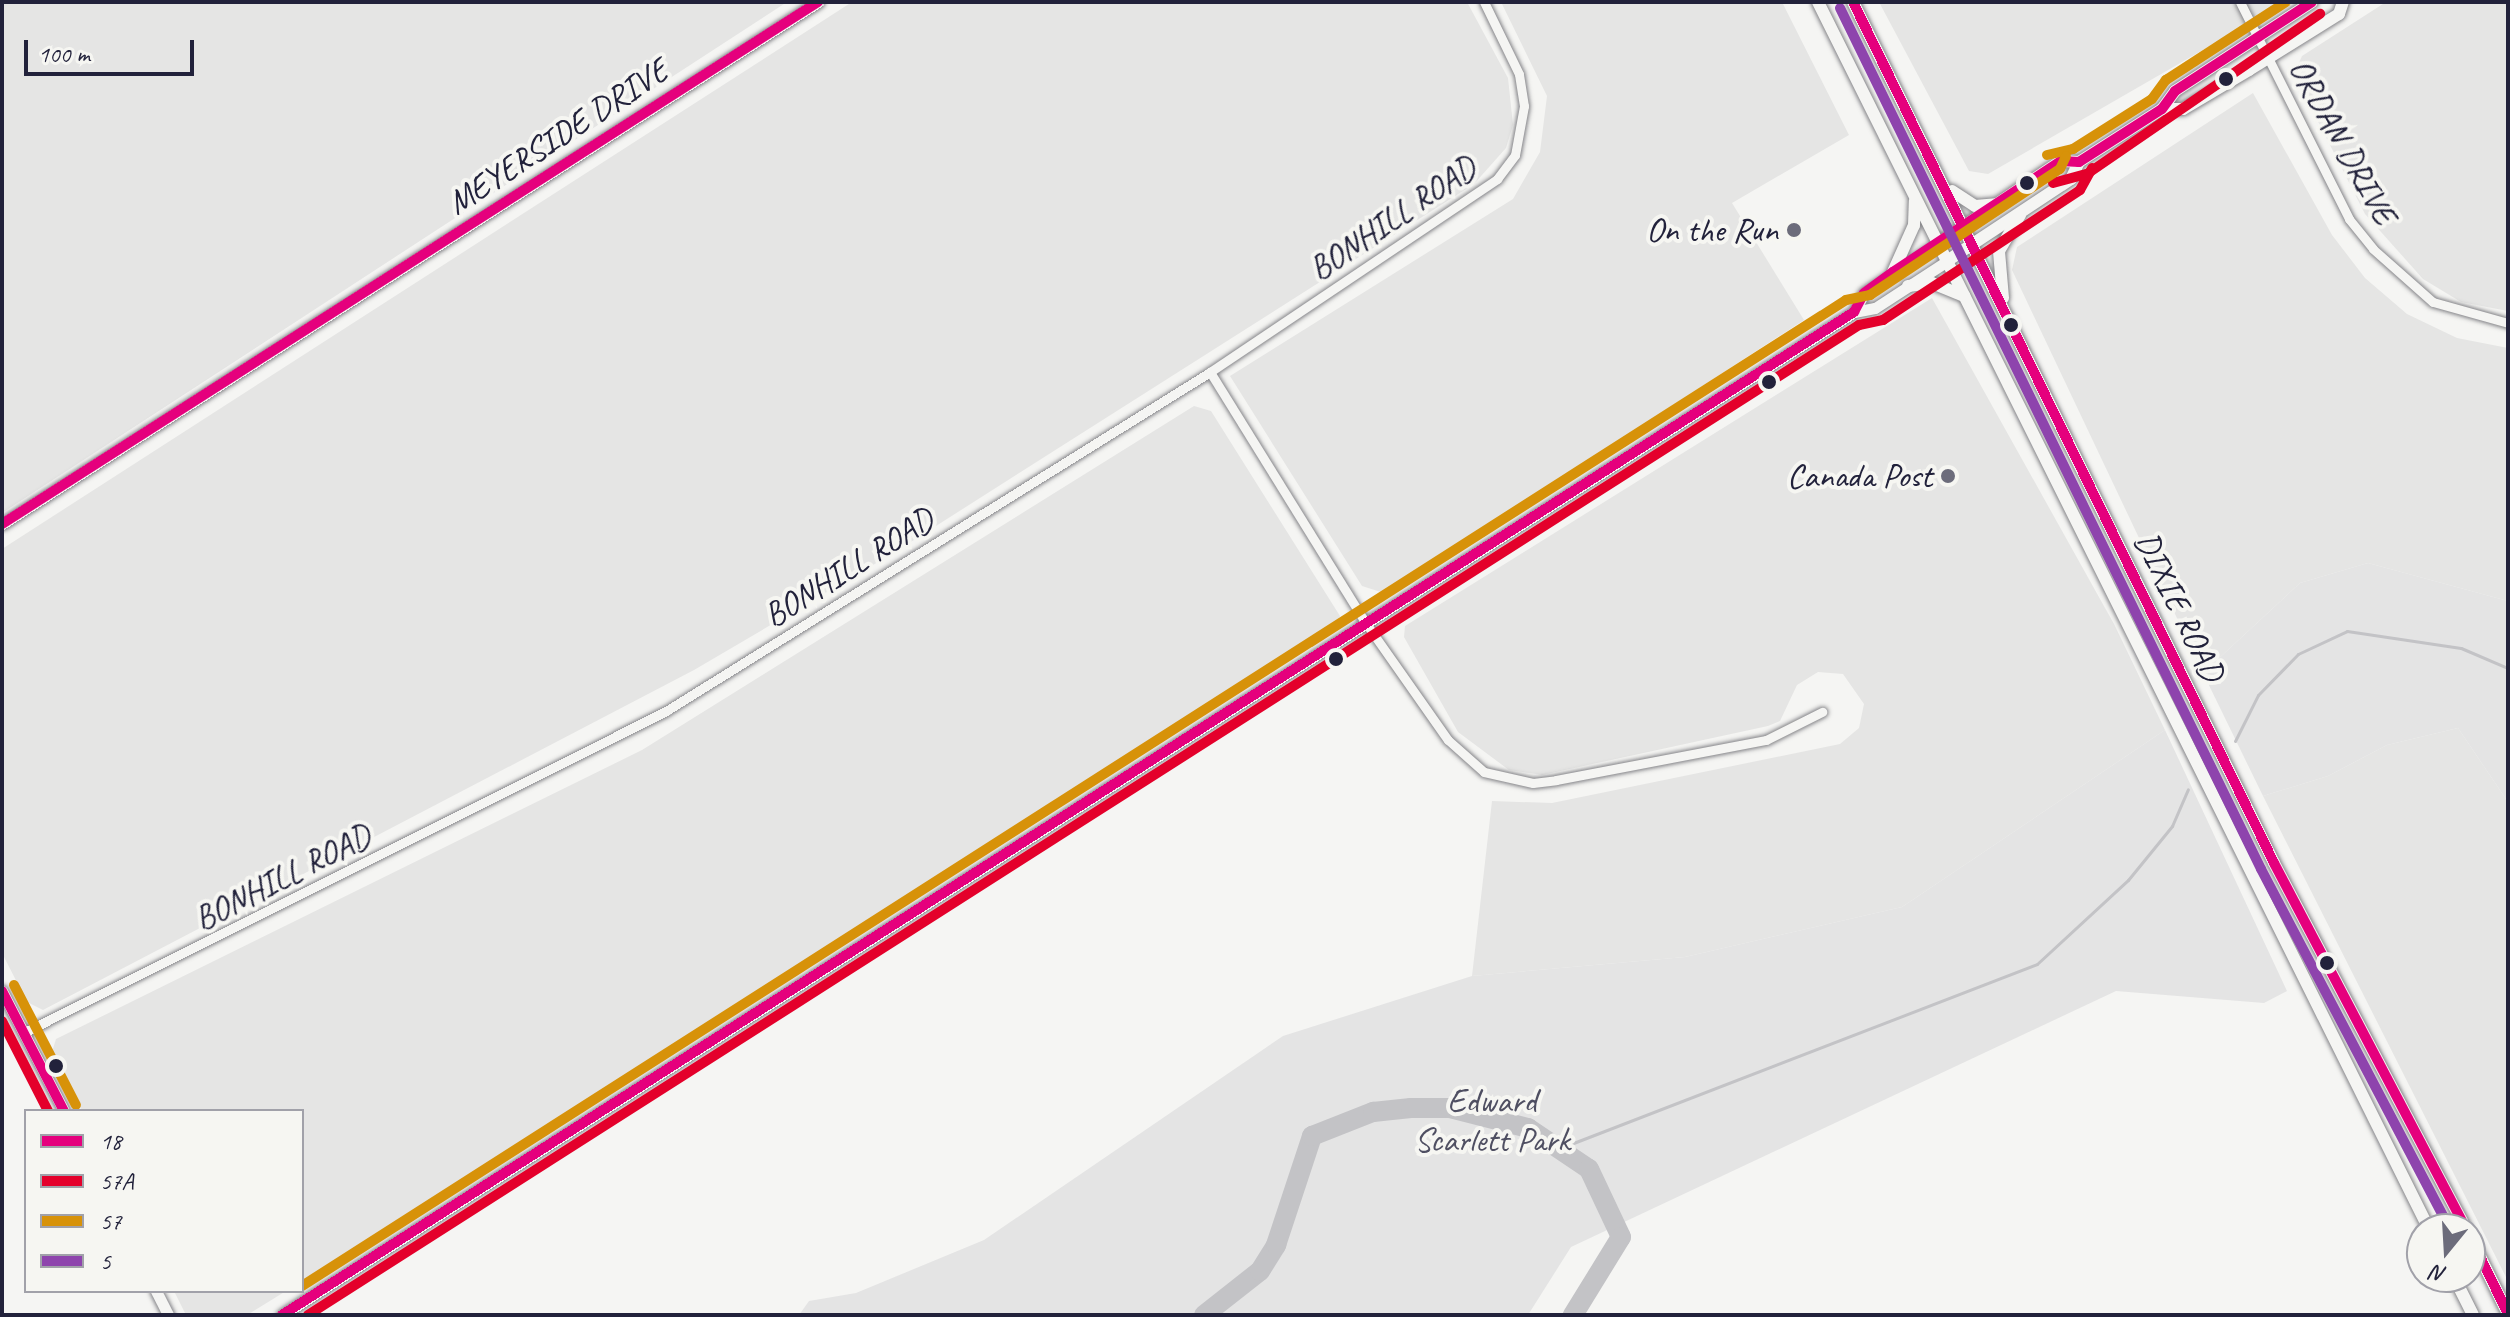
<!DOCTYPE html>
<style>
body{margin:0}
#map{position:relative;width:2510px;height:1317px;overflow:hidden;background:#f5f5f3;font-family:Caveat,sans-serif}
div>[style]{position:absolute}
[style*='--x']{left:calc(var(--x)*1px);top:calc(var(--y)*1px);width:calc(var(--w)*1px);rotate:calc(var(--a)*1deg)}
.built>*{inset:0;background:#e5e5e4}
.green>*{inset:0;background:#e4e4e4}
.stream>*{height:3px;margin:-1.5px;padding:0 1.5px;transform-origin:1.5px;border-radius:1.5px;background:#c3c3c6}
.river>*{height:20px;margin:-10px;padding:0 10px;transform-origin:10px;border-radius:10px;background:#c3c3c6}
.roads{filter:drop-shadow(0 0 2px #858589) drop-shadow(0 0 2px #858589)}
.minor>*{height:9px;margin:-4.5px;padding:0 4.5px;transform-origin:4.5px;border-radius:4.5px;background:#f5f5f3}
.tertiary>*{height:11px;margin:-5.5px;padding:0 5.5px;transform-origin:5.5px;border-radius:5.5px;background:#f5f5f3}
.secondary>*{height:12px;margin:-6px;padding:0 6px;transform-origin:6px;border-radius:6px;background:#f5f5f3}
.bus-1>*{height:10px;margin:-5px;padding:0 5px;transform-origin:5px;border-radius:5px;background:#e5007d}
.bus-2>*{height:10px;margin:-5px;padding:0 5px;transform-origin:5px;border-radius:5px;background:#e4002b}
.bus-3>*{height:10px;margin:-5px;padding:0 5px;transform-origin:5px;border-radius:5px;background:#d79209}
.bus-4>*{height:10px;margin:-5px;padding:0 5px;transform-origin:5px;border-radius:5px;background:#8e44ad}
.dots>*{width:22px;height:22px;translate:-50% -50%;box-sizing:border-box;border:4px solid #f6f6f2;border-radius:50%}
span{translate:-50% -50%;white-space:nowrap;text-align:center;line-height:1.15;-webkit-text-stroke:8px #f6f6f2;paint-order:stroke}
.street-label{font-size:34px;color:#22223b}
.poi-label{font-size:34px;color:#22223b}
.right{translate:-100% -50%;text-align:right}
.park-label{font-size:34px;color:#4f4f62}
.frame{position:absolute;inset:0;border:4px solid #22223b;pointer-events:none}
.legend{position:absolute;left:24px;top:1109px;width:280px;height:184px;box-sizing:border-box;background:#f6f6f2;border:2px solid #a1a1a9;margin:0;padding:10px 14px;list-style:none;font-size:24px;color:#22223b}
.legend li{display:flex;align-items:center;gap:16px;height:40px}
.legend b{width:40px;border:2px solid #a1a1a9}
.north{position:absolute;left:2406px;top:1213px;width:80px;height:80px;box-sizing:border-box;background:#f6f6f2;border:2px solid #a1a1a9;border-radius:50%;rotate:198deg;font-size:22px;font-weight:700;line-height:32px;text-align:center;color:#22223b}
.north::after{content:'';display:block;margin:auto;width:28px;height:36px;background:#6c6c7b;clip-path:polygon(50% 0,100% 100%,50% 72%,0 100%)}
.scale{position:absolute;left:24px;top:40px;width:170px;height:36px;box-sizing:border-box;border:4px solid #22223b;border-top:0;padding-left:10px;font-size:24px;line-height:28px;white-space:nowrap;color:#22223b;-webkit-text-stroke:6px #f6f6f2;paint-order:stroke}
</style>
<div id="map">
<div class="built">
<div style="clip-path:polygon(2px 2px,787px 2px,2px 513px)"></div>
<div style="clip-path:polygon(852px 2px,1467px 2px,1508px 78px,1513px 125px,1506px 148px,1474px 184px,895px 552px,694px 670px,43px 1010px,27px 1002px,2px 953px,2px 549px)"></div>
<div style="clip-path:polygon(1501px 2px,1782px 2px,1849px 135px,1732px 203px,1804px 320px,1384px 593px,1362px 586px,1230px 376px,1513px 199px,1540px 152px,1547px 96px)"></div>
<div style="clip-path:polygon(1879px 2px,2286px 2px,1988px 174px,1969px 171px)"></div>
<div style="clip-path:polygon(2386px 2px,2508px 2px,2508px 311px,2461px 302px,2423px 279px,2365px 214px,2294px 74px,2302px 56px)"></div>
<div style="clip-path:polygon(2253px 93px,2332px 235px,2365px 278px,2407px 314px,2457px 338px,2508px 348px,2508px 601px,2368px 563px,2300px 583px,2203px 673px,2012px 270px,2017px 247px)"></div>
<div style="clip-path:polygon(1932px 298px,2114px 624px,2165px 730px,1902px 907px,1685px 957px,1472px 976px,1492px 801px,1552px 803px,1840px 744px,1859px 728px,1864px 704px,1843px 674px,1818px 672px,1797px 685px,1780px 721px,1768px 726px,1542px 775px,1509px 770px,1458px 732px,1404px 637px,1405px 626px)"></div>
<div style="clip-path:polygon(1194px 406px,1211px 411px,1340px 616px,1335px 628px,470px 1177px,302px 1281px,302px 1111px,82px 1111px,52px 1052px,56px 1039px,642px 750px)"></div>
<div style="clip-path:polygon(2458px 728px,2508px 802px,2508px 1281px,2263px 796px,2328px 776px,2387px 745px)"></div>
<div style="clip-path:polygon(174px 1291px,286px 1291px,247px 1315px,186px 1315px)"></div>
</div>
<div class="green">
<div style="clip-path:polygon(2368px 563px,2508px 601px,2508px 802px,2458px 728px,2387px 745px,2328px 776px,2263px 796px,2203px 673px,2300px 583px)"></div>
<div style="clip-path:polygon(2165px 730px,2287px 991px,2264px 1003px,2116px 991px,1571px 1247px,1528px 1315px,799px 1315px,809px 1301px,856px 1293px,984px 1240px,1283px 1036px,1472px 976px,1685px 957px,1902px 907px)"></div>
</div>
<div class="stream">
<div style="--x:2235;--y:741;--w:51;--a:-63.4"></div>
<div style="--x:2258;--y:695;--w:57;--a:-45.7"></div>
<div style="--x:2298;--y:654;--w:54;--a:-25.1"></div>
<div style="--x:2347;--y:631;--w:115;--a:8.5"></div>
<div style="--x:2461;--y:648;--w:51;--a:23.1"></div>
<div style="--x:1563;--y:1147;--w:508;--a:-21.11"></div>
<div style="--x:2037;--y:964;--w:124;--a:-42.7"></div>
<div style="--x:2128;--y:880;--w:70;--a:-50.8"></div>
<div style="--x:2172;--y:826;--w:40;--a:-66.6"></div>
</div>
<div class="river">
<div style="--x:1204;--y:1315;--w:71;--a:-38.2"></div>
<div style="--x:1260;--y:1271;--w:31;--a:-58"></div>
<div style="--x:1276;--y:1245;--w:115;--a:-71.7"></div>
<div style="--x:1312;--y:1136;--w:66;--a:-21.5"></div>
<div style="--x:1373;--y:1112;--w:38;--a:-6"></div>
<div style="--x:1411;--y:1108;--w:39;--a:0"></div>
<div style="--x:1450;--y:1108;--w:81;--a:14.4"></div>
<div style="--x:1528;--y:1128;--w:73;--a:33.9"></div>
<div style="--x:1589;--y:1169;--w:75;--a:64.8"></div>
<div style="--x:1621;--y:1237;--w:92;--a:121.6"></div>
</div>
<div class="roads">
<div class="minor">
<div style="--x:2240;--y:2;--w:243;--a:63.3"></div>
<div style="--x:2349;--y:219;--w:38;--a:51"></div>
<div style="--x:2373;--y:249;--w:80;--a:41.5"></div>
<div style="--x:2433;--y:302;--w:78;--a:15.6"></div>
<div style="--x:1210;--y:372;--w:294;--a:58.2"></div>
<div style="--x:1365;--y:622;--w:144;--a:54.9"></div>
<div style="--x:1448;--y:740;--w:48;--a:41.6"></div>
<div style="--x:1484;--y:772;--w:50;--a:12.7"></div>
<div style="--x:1533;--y:783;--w:23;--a:-7"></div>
<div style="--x:1556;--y:780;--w:214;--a:-10.8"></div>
<div style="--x:1766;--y:740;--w:63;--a:-26.6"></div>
<div style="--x:23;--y:1033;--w:719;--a:-26.6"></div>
<div style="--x:666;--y:711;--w:641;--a:-31.93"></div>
<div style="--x:1210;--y:372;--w:346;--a:-33.9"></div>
<div style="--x:1497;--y:179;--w:30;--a:-53"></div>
<div style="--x:1515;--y:155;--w:50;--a:-79.6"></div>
<div style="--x:1524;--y:106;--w:32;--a:-99"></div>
<div style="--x:1519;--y:74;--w:80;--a:-115.9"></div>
</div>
<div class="tertiary">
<div style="--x:1854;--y:312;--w:21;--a:-62"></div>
<div style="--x:1864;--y:293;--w:90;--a:-33.7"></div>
<div style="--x:2;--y:524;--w:969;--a:-32.61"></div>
<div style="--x:2;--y:991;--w:135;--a:62.7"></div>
<div style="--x:156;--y:1291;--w:27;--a:63"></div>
<div style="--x:282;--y:1315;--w:1865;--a:-32.54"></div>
<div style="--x:1854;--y:312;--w:21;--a:-11"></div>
<div style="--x:1875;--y:308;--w:86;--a:-33.1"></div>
</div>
<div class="secondary">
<div style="--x:1818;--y:2;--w:1371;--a:63.53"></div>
<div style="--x:1853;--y:2;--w:958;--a:63.94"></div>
<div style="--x:2274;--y:863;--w:413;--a:62.3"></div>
<div style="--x:2162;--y:109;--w:21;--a:0"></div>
<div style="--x:2183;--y:109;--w:77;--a:-30.6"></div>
<div style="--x:2249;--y:70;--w:106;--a:-31.9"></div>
<div style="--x:2339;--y:14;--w:13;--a:-72"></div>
<div style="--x:1952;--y:191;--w:27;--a:33"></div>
<div style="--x:1975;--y:206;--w:21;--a:-5"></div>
<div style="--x:1939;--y:243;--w:147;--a:-33.9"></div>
<div style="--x:2061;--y:161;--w:18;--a:3"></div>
<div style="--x:2079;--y:162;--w:98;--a:-32.6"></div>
<div style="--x:2162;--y:109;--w:22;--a:-54"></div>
<div style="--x:2175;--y:91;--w:163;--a:-33"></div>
<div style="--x:1947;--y:261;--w:149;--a:-33.5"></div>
<div style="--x:2071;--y:179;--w:19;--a:-65"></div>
<div style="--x:1893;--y:272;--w:51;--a:-65.9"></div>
<div style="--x:1914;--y:225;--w:24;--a:-88"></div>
<div style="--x:1908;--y:286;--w:24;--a:-7"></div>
<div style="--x:1932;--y:283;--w:35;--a:22"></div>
<div style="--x:2003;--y:298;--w:47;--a:-94.9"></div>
<div style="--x:1999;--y:251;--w:42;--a:-59.7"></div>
<div style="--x:2470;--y:1236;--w:87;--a:64"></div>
<div style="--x:2454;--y:1277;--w:42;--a:63.4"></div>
</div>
</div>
<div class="bus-1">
<div style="--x:1853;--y:2;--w:958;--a:63.94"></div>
<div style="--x:2274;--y:863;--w:413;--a:62.3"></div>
<div style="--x:2;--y:524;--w:969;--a:-32.61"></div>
<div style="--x:2;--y:991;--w:135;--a:62.7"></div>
<div style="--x:2470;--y:1236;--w:87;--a:64"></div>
<div style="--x:282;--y:1315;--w:1865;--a:-32.54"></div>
<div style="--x:1854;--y:312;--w:21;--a:-62"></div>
<div style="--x:1864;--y:293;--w:36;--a:-36"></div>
<div style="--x:1893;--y:272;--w:201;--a:-33.5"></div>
<div style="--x:2061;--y:161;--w:18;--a:3"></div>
<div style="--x:2079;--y:162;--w:98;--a:-32.6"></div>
<div style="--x:2162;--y:109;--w:22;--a:-54"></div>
<div style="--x:2175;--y:91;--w:163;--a:-33"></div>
</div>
<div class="bus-2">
<div style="--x:2053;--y:183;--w:35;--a:-15"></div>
<div style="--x:2087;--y:174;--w:283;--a:-34.5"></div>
<div style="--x:2;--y:1021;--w:101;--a:62.9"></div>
<div style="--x:308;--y:1315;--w:1840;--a:-32.55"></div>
<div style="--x:1859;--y:325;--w:25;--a:-12"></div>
<div style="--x:1883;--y:320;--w:236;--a:-33.4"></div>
<div style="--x:2080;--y:190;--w:25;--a:-61"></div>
</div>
<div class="bus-3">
<div style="--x:2047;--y:155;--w:27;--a:-13"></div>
<div style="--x:2073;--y:149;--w:93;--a:-32.3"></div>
<div style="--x:2152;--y:99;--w:24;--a:-54"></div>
<div style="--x:2166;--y:80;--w:143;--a:-33"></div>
<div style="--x:14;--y:985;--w:135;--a:62.7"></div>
<div style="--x:302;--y:1286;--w:1832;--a:-32.56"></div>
<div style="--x:1846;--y:300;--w:25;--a:-12"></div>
<div style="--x:1870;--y:295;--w:228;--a:-33.6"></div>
<div style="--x:2060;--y:169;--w:14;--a:-65"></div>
</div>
<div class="bus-4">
<div style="--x:1840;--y:8;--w:958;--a:63.94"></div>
<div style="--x:2261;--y:869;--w:407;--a:62.3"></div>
</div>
<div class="dots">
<div style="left:2226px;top:79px;background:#22223b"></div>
<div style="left:2027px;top:183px;background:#22223b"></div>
<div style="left:1794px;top:230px;background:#6c6c7b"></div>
<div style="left:2011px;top:325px;background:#22223b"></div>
<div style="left:1769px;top:382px;background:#22223b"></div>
<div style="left:1948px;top:476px;background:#6c6c7b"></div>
<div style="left:1336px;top:659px;background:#22223b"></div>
<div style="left:2327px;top:963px;background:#22223b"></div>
<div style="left:56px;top:1066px;background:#22223b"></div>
</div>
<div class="street-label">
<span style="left:557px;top:136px;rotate:-33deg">MEYERSIDE DRIVE</span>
<span style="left:2343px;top:141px;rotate:61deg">ORDAN DRIVE</span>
<span style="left:1392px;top:218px;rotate:-34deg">BONHILL ROAD</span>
<span style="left:848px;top:567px;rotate:-32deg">BONHILL ROAD</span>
<span style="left:2180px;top:606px;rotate:64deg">DIXIE ROAD</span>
<span style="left:282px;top:877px;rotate:-27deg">BONHILL ROAD</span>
</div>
<div class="poi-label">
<span class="right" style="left:1778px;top:230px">On the Run</span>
<span class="right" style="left:1932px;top:476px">Canada Post</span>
</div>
<div class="park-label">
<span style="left:1492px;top:1120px">Edward<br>Scarlett Park</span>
</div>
<div class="frame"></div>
<ul class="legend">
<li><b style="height:10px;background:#e5007d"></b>18</li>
<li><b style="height:10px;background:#e4002b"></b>57A</li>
<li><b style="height:10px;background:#d79209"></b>57</li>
<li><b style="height:10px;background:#8e44ad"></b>5</li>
</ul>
<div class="north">N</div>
<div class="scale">100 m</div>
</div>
